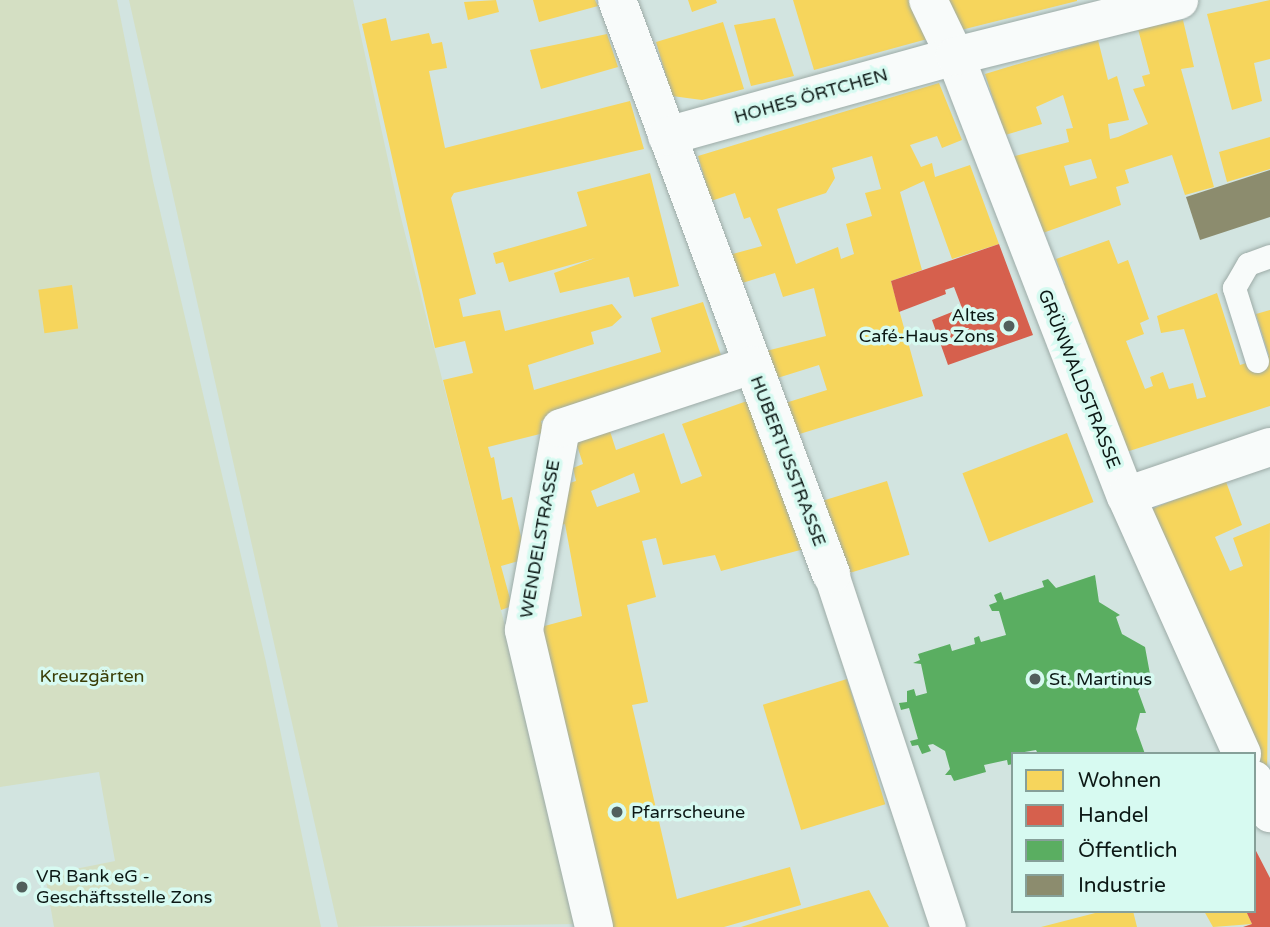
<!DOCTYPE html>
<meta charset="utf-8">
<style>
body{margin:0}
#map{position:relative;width:1270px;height:927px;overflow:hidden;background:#d2e4e0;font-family:"Varela Round",sans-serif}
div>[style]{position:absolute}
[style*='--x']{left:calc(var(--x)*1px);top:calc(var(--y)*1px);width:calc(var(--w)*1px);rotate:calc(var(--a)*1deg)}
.green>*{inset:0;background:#d4dfc3}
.homes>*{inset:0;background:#f6d55c;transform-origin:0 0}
.shops>*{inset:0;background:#d6604d}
.public>*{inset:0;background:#5aae61}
.industry>*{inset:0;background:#8c8c6e}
.roads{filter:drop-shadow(0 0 2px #9daba7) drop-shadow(0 0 2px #9daba7)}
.service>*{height:23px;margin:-11.5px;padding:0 11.5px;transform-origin:11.5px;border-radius:11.5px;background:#f8fbfa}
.pedestrian>*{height:35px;margin:-17.5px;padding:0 17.5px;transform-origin:17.5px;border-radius:17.5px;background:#f8fbfa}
.minor>*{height:38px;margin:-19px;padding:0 19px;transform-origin:19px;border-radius:19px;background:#f8fbfa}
.dots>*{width:19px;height:19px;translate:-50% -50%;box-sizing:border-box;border:4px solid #d7faf1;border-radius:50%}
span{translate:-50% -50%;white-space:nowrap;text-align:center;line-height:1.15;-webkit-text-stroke:7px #d7faf1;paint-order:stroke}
.street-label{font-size:18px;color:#0c1815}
.poi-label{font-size:18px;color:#0c1815}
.right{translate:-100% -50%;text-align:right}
.left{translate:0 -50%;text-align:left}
.park-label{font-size:18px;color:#3a3d06}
.legend{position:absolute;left:1011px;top:752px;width:245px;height:161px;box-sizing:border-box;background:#d7faf1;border:2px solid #86a099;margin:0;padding:9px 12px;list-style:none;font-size:21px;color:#0c1815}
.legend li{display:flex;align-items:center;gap:14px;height:35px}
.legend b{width:35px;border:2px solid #86a099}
</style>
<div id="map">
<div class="green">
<div style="clip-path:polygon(0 0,117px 0,153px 181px,266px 662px,321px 927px,54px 927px,45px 875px,115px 861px,99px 772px,0 787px)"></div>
<div style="clip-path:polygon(129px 0,353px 0,399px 210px,581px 924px,338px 927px)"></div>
</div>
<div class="homes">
<div style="clip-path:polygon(496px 0,499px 12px,468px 20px,464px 2px)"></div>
<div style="clip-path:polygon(533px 0,595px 0,598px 6px,539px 22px)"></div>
<div style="clip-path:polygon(688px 0,716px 0,717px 3px,692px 12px)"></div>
<div style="clip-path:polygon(793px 0,918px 0,931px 38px,814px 70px)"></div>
<div style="clip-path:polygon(941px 0,1077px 0,1077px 1px,949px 33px)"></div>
<div style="clip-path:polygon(1270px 0,1270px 59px,1254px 63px,1262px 101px,1232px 110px,1207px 14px)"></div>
<div style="clip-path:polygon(386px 18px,391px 41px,429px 33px,432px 44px,442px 42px,447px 68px,429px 71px,445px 148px,630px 101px,644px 149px,454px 193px,451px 198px,476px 294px,459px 299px,463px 317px,500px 310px,505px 331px,612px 304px,622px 317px,612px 326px,591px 332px,594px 344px,528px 365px,534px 390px,661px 352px,651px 318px,703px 302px,724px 364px,541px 421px,544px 433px,488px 447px,491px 458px,494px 457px,502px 500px,512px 497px,526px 559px,501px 566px,512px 606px,501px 610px,443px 380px,473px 373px,465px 341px,435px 348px,362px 24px)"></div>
<div style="clip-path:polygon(775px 18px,794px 76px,751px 86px,734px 25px)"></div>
<div style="clip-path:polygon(evenodd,1183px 20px,1194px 67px,1181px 69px,1214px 187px,1185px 195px,1172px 155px,1125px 170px,1129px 183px,1116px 187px,1121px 205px,1040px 234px,1011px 157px,1069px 142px,1066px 129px,1073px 128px,1063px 95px,1036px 107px,1042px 124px,1005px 135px,985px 74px,1098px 40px,1108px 80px,1117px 76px,1129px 120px,1108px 124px,1110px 139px,1118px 137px,1148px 124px,1133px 89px,1145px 86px,1142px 76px,1150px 74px,1138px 29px,1183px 20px,1091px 159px,1097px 178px,1070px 186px,1064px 166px,1091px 159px)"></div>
<div style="clip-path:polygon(723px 22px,744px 89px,702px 100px,672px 96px,656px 42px)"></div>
<div style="clip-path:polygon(607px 34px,618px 67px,541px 89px,530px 50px)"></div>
<div style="clip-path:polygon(evenodd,939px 83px,962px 140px,942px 148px,937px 136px,910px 145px,921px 167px,932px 163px,935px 177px,970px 165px,999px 244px,952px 259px,924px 181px,900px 192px,922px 270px,891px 281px,923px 396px,793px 436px,782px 404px,827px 390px,819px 365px,771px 380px,762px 352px,826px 336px,814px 288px,783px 297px,775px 273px,739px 284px,729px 255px,762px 246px,750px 217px,744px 219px,735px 193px,711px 201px,698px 156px,939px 83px,872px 156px,881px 189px,865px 193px,872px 216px,846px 224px,854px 254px,841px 259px,838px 247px,796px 264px,777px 209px,826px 193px,835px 178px,832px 168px,872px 156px)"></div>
<div style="clip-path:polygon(1270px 137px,1270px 169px,1227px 182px,1219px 152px)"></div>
<div style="clip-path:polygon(650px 173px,679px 286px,634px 297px,629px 277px,560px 293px,554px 273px,595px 258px,509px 282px,503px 262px,496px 264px,493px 253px,587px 226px,577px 192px)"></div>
<div style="clip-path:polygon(1109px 240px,1118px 264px,1128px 260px,1149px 319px,1140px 323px,1144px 334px,1126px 341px,1145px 389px,1153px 386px,1150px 377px,1163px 372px,1169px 389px,1193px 383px,1197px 399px,1206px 397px,1184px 329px,1161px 333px,1157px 316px,1217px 293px,1240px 365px,1269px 356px,1256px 314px,1270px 310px,1270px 406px,1123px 453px,1060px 286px,1065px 283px,1056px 259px)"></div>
<div style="left:72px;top:285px;width:44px;height:34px;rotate:82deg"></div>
<div style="clip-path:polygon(evenodd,747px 401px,804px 549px,721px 571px,715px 555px,663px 565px,656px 538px,642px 541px,656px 597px,627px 605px,648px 702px,632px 705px,677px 899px,790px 867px,801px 905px,724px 927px,603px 927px,537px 628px,582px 616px,565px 524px,553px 528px,560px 486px,576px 481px,573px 468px,583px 464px,574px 436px,608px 425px,616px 450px,664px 433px,681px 484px,702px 476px,682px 424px,747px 401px,634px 473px,640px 492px,597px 507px,591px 491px,634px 473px)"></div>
<div style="left:1067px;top:433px;width:74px;height:112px;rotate:69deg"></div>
<div style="clip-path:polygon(1225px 479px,1242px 525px,1215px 537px,1230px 571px,1243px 566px,1233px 538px,1270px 523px,1267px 780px,1147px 511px)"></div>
<div style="left:887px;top:481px;width:77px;height:74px;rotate:73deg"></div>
<div style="left:847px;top:679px;width:131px;height:88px;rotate:73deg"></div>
<div style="clip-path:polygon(869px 890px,889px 927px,741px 927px,766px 919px)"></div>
<div style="clip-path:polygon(1103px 911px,1133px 911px,1137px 927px,1041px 927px)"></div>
<div style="clip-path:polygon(1204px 911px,1246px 911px,1252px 924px,1213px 927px)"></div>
</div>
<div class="shops">
<div style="clip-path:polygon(999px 244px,1033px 335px,948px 365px,932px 320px,962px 308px,954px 287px,945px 290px,946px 294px,899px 312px,891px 281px)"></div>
<div style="clip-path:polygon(1254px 847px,1270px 878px,1270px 927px,1243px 927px,1252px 924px,1246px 911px,1254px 911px)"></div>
</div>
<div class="public">
<div style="clip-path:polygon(1095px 575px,1099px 602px,1120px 615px,1116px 617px,1122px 634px,1145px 647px,1150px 674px,1138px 691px,1146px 713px,1140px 713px,1136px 729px,1145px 754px,1038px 754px,1036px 750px,1013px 754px,1013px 764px,1008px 765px,1007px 760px,984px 765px,986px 772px,954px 781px,951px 775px,945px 775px,950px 769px,945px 751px,933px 744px,928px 745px,931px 751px,922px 754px,918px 745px,912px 746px,910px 741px,918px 739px,909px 708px,901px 710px,899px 703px,907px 702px,907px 691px,914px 689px,916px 696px,927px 693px,921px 664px,913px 663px,920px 660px,918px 654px,950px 644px,952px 651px,975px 644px,974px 638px,979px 636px,981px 642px,1006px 635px,999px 611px,992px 611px,989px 605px,997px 602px,994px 595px,1001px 592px,1004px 600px,1044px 587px,1042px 581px,1048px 579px,1056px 588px)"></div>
</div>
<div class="industry">
<div style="clip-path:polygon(1270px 170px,1270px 217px,1200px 240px,1186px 197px)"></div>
</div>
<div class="roads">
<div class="service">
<div style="--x:1257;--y:361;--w:77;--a:-107.5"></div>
<div style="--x:1234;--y:288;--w:28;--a:-60"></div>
<div style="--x:1248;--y:264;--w:23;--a:-20"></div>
</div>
<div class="pedestrian">
<div style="--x:831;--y:574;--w:372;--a:71.7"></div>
</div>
<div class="minor">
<div style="--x:617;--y:0;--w:613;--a:69.55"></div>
<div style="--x:928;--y:0;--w:62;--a:64.3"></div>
<div style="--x:955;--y:56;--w:472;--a:68.8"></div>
<div style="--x:1126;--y:496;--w:283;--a:65.8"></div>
<div style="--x:667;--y:136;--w:299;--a:-15.5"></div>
<div style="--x:955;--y:56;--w:231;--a:-14"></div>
<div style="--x:1126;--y:496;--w:152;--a:-18.8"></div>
<div style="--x:1254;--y:780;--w:37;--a:64"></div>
<div style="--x:594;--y:927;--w:305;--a:-103.3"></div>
<div style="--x:524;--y:630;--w:205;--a:-79.6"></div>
<div style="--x:561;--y:428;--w:201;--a:-18.3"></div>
</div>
</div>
<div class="dots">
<div style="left:1009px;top:326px;background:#515f5c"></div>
<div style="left:1035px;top:679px;background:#515f5c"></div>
<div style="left:617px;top:812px;background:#515f5c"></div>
<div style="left:22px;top:887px;background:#515f5c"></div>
</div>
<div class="street-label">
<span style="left:811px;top:96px;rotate:-16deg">HOHES ÖRTCHEN</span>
<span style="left:1079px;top:379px;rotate:68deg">GRÜNWALDSTRASSE</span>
<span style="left:788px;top:461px;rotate:69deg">HUBERTUSSTRASSE</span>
<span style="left:540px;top:539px;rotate:-80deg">WENDELSTRASSE</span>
</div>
<div class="poi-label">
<span class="right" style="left:995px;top:326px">Altes<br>Café-Haus Zons</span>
<span class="left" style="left:1049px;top:679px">St. Martinus</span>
<span class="left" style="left:631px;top:812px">Pfarrscheune</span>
<span class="left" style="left:36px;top:887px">VR Bank eG -<br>Geschäftsstelle Zons</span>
</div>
<div class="park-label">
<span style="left:92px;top:676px">Kreuzgärten</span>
</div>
<ul class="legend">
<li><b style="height:19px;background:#f6d55c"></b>Wohnen</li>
<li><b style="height:19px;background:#d6604d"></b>Handel</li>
<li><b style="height:19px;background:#5aae61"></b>Öffentlich</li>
<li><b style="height:19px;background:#8c8c6e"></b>Industrie</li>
</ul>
</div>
